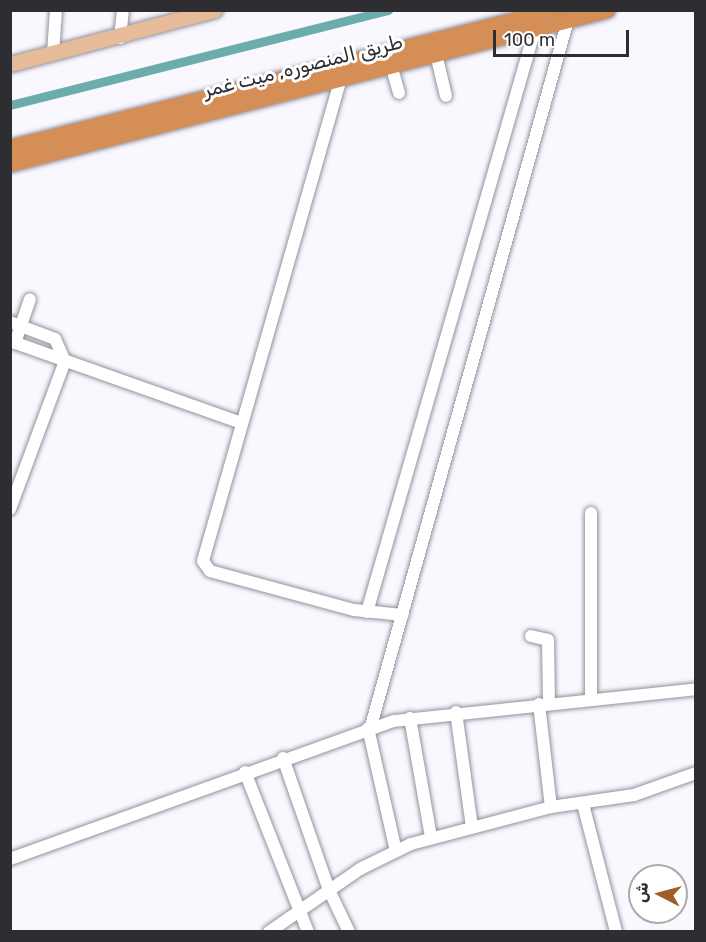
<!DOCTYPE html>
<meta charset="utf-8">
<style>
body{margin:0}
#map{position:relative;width:706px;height:942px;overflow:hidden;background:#f9f8fe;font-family:Rubik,"Noto Sans Arabic",sans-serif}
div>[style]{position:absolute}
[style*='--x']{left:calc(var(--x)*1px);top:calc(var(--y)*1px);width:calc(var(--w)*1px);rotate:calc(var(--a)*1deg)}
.canal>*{height:9px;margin:-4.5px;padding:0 4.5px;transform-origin:4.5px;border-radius:4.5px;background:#6dacac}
.roads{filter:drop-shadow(0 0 2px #93919e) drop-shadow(0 0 2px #93919e)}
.minor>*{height:12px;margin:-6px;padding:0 6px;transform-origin:6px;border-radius:6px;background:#fff}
.major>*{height:15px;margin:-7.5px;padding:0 7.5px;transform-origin:7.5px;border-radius:7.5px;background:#e6bb9a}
.highway>*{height:16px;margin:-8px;padding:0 8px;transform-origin:8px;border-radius:8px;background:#d58e56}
span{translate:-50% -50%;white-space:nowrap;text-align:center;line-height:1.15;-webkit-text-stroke:6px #fff;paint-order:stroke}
.street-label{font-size:20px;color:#2e2d32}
.frame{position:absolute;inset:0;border:12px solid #2e2d32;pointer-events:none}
.north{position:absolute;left:628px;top:864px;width:60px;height:60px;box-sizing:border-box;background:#fff;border:2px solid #ababad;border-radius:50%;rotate:276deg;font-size:16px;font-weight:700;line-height:24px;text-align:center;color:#2e2d32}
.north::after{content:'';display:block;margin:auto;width:21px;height:27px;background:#9e5d29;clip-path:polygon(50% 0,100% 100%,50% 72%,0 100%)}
.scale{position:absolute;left:493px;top:30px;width:136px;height:27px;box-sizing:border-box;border:3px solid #2e2d32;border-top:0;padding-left:8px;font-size:18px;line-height:21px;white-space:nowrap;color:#2e2d32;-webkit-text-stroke:4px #fff;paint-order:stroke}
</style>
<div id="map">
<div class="canal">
<div style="--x:10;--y:105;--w:390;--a:-14.1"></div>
</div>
<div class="roads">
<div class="minor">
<div style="--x:120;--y:38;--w:28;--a:-84"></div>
<div style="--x:53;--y:54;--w:44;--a:-86.1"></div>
<div style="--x:436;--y:54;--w:43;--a:76.6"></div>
<div style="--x:391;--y:65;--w:29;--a:74"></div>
<div style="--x:341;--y:78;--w:502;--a:105.95"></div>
<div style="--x:203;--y:561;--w:12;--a:55"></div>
<div style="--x:210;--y:571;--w:149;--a:15.2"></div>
<div style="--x:354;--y:610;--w:49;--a:5.8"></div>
<div style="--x:10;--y:322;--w:48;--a:20.7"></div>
<div style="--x:55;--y:339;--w:24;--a:66"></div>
<div style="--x:65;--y:361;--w:158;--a:110.4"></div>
<div style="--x:10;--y:341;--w:246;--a:19.5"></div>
<div style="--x:15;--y:343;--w:46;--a:-71.2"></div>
<div style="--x:367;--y:612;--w:607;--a:-73.92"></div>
<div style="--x:531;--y:636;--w:17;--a:13"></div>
<div style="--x:548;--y:640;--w:63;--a:89.1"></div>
<div style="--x:591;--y:699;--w:186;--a:-90"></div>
<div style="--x:539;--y:704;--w:104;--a:83.4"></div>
<div style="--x:456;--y:712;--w:116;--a:82.1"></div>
<div style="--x:410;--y:718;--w:121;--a:80"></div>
<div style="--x:371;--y:726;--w:733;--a:-74.41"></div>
<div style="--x:368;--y:728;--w:126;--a:77.2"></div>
<div style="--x:283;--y:758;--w:140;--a:70.8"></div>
<div style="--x:329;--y:890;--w:47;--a:64.5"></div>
<div style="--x:245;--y:772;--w:172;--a:68.5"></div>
<div style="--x:583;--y:804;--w:132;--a:75.5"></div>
<div style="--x:10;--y:859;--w:408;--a:-19.8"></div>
<div style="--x:394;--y:721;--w:304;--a:-6"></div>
<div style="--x:269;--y:932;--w:111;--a:-34.7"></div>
<div style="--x:360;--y:869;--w:57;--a:-26.1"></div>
<div style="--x:411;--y:844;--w:145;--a:-14.8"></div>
<div style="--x:551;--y:807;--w:84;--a:-8.2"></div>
<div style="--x:634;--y:795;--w:66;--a:-19.5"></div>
</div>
<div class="major">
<div style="--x:10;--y:64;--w:212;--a:-14.8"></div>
</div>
<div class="highway">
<div style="--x:10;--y:148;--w:563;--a:-14.18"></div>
<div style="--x:10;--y:164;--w:617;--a:-14.46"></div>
</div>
</div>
<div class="street-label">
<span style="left:303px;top:66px;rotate:-14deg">طريق المنصوره, ميت غمر</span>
</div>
<div class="frame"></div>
<div class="north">ش</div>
<div class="scale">100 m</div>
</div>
